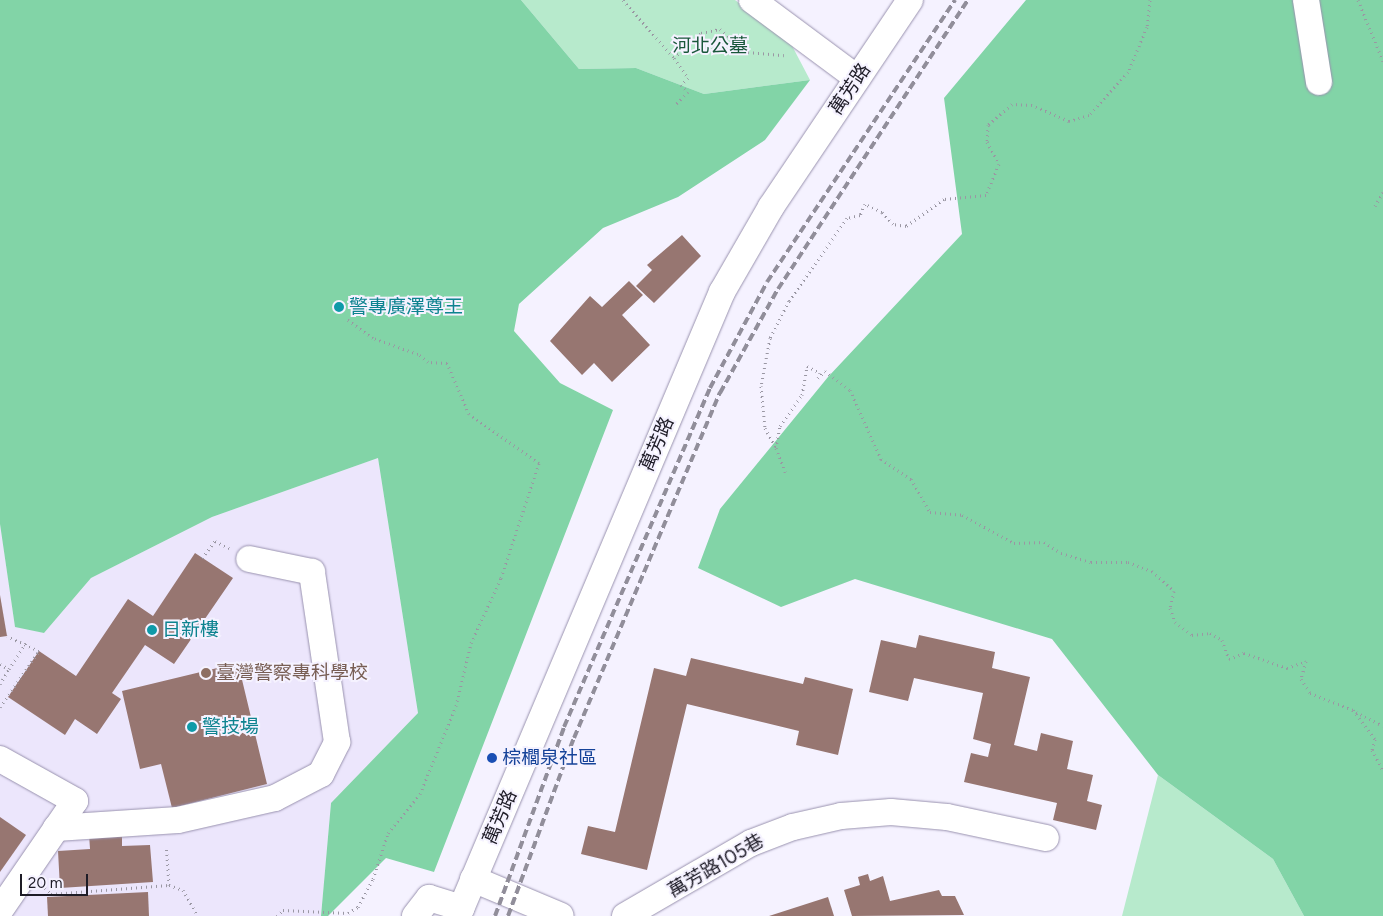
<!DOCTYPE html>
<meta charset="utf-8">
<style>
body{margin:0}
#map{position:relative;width:1383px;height:916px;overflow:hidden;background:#f5f2ff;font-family:Figtree,"Noto Sans TC",sans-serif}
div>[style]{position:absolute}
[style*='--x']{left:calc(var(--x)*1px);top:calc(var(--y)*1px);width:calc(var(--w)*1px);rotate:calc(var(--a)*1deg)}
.education>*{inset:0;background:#ece6fc}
.green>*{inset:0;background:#b7eacc}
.forest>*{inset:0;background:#82d4a7}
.building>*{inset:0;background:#977671}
.path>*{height:3px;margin-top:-1.5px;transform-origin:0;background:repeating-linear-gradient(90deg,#9a97a3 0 1px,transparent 0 5px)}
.roads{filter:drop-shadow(0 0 1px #9992af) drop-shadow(0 0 1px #9992af)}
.minor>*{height:26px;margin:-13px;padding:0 13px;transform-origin:13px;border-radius:13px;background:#fff}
.rail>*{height:4px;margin-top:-2px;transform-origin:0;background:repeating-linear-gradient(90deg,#918e9a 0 8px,transparent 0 12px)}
.dots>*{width:14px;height:14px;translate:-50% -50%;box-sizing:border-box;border:2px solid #f5f2ff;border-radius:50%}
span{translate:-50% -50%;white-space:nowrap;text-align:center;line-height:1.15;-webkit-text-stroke:4px #f5f2ff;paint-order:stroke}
.park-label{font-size:19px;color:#19573a}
.street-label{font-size:19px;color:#1e1c27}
.culture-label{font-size:19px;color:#0d838f}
.left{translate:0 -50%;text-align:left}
.education-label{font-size:19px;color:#785e54}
.transit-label{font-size:19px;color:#164399}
.scale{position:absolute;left:20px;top:874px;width:68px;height:22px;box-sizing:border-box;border:2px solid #1e1c27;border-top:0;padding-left:6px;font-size:15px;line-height:18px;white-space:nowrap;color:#1e1c27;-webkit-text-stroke:4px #f5f2ff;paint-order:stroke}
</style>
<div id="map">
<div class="education">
<div style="clip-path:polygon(378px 458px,418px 713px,331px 803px,321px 916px,0 916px,0 524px,15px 626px,44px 633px,91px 578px,212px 517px)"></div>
</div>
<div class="green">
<div style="clip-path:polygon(521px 0,735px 0,789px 40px,810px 80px,704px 94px,636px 68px,579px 69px)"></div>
<div style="clip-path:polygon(1158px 775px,1273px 859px,1304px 916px,1122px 916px)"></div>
</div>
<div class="forest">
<div style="clip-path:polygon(0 0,521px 0,579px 69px,636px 68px,704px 94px,810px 80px,765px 140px,678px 197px,603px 228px,519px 304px,514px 331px,560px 383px,613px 410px,434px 872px,386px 858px,328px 916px,321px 916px,331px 803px,418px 713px,378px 458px,212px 517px,91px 578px,44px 633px,15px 627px,0 524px)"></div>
<div style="clip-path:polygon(1026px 0,1383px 0,1383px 916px,1304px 916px,1273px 859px,1158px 775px,1052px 639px,855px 579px,781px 607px,698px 568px,720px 509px,828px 377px,962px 234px,944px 98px)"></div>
</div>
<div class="building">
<div style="clip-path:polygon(682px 235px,701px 256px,654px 303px,636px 286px,652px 270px,647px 265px)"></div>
<div style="clip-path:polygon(629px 281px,643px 295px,622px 315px,650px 345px,612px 382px,594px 363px,582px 375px,550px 341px,590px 296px,602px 307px)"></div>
<div style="clip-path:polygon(195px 553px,233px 578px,174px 664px,145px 645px,112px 693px,121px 699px,97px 734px,75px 719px,65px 735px,8px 697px,39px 651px,76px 676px,128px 599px,153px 616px)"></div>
<div style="clip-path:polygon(0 595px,7px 636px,0 637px)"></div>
<div style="clip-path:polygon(919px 635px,995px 652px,992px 668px,1030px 677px,1014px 745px,1037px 751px,1041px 733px,1073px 741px,1067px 769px,1093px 775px,1087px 801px,1102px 805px,1096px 830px,1053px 820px,1057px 803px,964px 782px,971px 753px,988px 757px,991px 744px,973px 739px,983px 693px,914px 678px,908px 701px,869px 692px,881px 640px,916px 648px)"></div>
<div style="clip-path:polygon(691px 658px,803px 684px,805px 677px,853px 689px,838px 755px,796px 745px,799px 731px,687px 704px,647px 870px,581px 854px,588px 826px,615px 832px,654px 668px,686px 676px)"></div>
<div style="clip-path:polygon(238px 663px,267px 784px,172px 808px,161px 764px,140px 769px,122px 691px)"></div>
<div style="clip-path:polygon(0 817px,26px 835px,0 872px)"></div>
<div style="clip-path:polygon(122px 832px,122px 846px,150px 845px,153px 882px,60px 888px,58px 851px,90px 849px,89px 834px)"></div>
<div style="clip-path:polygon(868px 874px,870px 881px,883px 876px,890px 901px,939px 890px,942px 896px,955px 896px,964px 915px,852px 916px,844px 890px,860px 885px,858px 877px)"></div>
<div style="clip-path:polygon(148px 892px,149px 916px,48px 916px,47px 897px)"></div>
<div style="clip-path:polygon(828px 897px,834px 916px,769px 916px)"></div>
</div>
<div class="path">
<div style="--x:623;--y:0;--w:77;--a:48.7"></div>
<div style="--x:674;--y:58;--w:37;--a:-43"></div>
<div style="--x:701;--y:33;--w:19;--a:-12"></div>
<div style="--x:720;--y:29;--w:36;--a:39"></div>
<div style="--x:748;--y:52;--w:36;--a:5"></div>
<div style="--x:1150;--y:0;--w:27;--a:96"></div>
<div style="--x:1147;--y:27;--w:49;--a:112.9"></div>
<div style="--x:1128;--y:72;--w:58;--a:132.2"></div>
<div style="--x:1089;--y:115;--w:21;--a:163"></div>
<div style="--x:1069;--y:121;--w:40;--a:-156.6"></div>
<div style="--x:1032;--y:105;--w:20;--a:-177"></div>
<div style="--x:1012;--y:104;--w:32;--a:139"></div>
<div style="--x:988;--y:125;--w:17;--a:93"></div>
<div style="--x:987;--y:142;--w:25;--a:61"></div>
<div style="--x:999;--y:164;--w:34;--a:113"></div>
<div style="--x:986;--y:195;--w:42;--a:174.6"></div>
<div style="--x:944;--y:199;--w:47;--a:144.6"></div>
<div style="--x:906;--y:226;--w:13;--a:-171"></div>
<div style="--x:893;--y:224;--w:16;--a:-133"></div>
<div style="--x:882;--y:212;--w:19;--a:-155"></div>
<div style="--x:865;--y:204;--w:12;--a:114"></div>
<div style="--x:860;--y:215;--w:13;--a:167"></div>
<div style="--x:847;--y:218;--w:101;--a:124.9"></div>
<div style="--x:789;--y:301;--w:42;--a:117.2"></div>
<div style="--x:770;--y:338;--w:49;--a:100.6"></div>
<div style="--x:761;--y:386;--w:42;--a:84.6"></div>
<div style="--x:765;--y:428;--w:23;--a:61"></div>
<div style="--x:776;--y:448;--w:22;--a:-80"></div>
<div style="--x:780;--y:426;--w:38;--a:-55"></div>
<div style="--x:802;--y:395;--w:29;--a:-80"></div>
<div style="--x:807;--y:366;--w:15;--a:28"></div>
<div style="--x:820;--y:373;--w:5;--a:112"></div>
<div style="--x:818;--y:378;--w:10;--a:-45"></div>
<div style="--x:825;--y:371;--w:31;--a:37"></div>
<div style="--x:850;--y:390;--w:76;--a:65.8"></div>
<div style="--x:881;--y:459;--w:36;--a:34"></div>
<div style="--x:911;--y:479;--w:38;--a:60"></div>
<div style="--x:930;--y:512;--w:32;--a:5"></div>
<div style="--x:962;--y:515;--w:59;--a:28.3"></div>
<div style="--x:1014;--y:543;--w:30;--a:-2"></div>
<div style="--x:1044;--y:542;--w:20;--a:33"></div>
<div style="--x:1061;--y:553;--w:31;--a:17"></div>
<div style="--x:1091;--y:562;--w:37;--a:0"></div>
<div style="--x:1128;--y:562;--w:26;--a:21"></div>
<div style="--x:1152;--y:571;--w:30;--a:42"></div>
<div style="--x:1174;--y:591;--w:17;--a:103"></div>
<div style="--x:1170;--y:608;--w:15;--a:70"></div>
<div style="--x:1175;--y:622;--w:21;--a:37"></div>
<div style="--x:1192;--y:635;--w:18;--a:-6"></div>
<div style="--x:1210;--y:633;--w:14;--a:30"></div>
<div style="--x:1222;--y:640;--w:20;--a:70"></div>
<div style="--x:1229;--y:659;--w:16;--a:-22"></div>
<div style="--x:1244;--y:653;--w:46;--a:19.2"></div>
<div style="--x:1287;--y:668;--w:20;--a:-20"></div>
<div style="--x:1306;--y:661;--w:19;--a:106"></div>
<div style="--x:1301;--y:679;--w:17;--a:57"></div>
<div style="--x:1310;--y:693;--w:46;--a:21.6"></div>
<div style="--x:1353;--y:710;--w:36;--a:53"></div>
<div style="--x:1375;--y:739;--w:11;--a:105"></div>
<div style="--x:1372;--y:750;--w:24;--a:62"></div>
<div style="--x:1358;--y:0;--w:66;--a:67.7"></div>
<div style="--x:674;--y:58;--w:24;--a:55"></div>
<div style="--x:688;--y:78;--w:10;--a:135"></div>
<div style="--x:681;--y:85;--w:10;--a:45"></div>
<div style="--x:688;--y:92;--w:18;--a:135"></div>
<div style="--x:1375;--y:206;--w:16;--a:-60"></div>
<div style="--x:776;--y:448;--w:26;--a:69"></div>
<div style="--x:202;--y:558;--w:21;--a:-53"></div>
<div style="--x:215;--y:541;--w:16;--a:27"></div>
<div style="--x:0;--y:664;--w:10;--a:29"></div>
<div style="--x:9;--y:669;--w:31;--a:-57"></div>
<div style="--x:0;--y:684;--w:17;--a:-59"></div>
<div style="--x:0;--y:707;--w:68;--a:-55.1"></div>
<div style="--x:39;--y:651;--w:35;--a:-155"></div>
<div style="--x:1356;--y:712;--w:30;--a:27"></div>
<div style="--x:169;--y:885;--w:15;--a:20"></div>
<div style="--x:183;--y:890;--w:30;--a:60"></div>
<div style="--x:45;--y:888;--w:8;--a:45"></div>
<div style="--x:51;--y:894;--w:118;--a:-4.4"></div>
<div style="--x:169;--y:885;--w:39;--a:-94"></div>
<div style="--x:277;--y:916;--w:8;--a:-45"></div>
<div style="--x:283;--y:910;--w:65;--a:2.6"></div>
<div style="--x:348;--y:913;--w:12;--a:-31"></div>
<div style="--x:358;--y:907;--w:32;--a:-62"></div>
<div style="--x:373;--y:879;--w:48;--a:-71.9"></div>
<div style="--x:388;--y:833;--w:50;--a:-50.6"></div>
<div style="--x:420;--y:794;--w:95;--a:-67.8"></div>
<div style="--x:456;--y:706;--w:65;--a:-76.6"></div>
<div style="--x:471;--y:643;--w:72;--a:-65.2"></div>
<div style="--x:501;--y:578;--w:121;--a:-71.7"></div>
<div style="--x:539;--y:463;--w:85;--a:-145"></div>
<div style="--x:469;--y:414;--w:56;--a:-113.3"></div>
<div style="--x:447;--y:363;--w:19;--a:-177"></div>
<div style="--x:428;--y:362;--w:13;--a:-141"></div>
<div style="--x:418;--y:354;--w:48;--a:-160.4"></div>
<div style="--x:373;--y:338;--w:32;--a:-144"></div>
</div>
<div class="roads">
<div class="minor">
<div style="--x:752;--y:0;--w:131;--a:36.6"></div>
<div style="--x:1306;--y:0;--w:83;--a:81"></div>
<div style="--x:0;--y:759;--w:86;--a:29.2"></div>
<div style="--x:75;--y:801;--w:132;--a:124.5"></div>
<div style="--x:56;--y:828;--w:122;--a:-3.8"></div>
<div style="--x:178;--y:820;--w:99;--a:-12.8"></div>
<div style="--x:275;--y:798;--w:52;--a:-27.6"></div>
<div style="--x:321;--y:774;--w:36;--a:-63"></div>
<div style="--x:337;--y:742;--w:172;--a:-98.4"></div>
<div style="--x:312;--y:572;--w:64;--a:-168.3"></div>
<div style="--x:473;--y:879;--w:95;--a:22.8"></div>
<div style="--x:415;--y:916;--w:23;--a:-52"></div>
<div style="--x:429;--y:898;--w:34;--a:17"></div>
<div style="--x:458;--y:916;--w:678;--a:-67.07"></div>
<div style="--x:722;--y:292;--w:98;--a:-60"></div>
<div style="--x:771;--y:207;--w:249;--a:-56.1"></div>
<div style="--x:625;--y:916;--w:146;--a:-30.1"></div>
<div style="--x:751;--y:843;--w:45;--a:-20.9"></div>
<div style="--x:793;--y:827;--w:49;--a:-12.9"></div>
<div style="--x:841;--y:816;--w:50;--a:-4.6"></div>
<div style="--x:891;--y:812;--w:56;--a:5.1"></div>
<div style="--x:947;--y:817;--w:101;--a:12"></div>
</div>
</div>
<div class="rail">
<div style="--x:495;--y:916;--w:201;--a:-69.9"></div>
<div style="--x:564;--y:727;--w:369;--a:-66.7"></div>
<div style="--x:710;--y:388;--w:120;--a:-61.7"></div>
<div style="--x:767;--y:282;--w:339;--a:-56.3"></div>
<div style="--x:508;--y:916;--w:190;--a:-69.7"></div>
<div style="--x:574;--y:738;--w:375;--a:-67.1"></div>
<div style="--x:720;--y:393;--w:119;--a:-60.9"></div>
<div style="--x:778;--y:289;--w:346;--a:-56.7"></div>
</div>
<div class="dots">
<div style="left:339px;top:307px;background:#0f9aa8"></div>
<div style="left:152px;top:630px;background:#0f9aa8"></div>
<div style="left:206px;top:673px;background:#8d6e63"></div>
<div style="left:192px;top:727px;background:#0f9aa8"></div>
<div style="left:492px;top:758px;background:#1a4fb4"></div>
</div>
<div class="park-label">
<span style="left:710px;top:46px">河北公墓</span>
</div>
<div class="street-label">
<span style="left:850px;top:89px;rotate:-56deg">萬芳路</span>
<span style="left:657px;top:444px;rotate:-67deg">萬芳路</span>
<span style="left:500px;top:817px;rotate:-67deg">萬芳路</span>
<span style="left:716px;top:866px;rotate:-30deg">萬芳路105巷</span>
</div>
<div class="culture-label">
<span class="left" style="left:349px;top:307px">警專廣澤尊王</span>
<span class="left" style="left:162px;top:630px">日新樓</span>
<span class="left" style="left:202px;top:727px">警技場</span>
</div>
<div class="education-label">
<span class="left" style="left:216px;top:673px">臺灣警察專科學校</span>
</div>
<div class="transit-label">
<span class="left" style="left:502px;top:758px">棕櫚泉社區</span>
</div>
<div class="scale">20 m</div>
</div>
